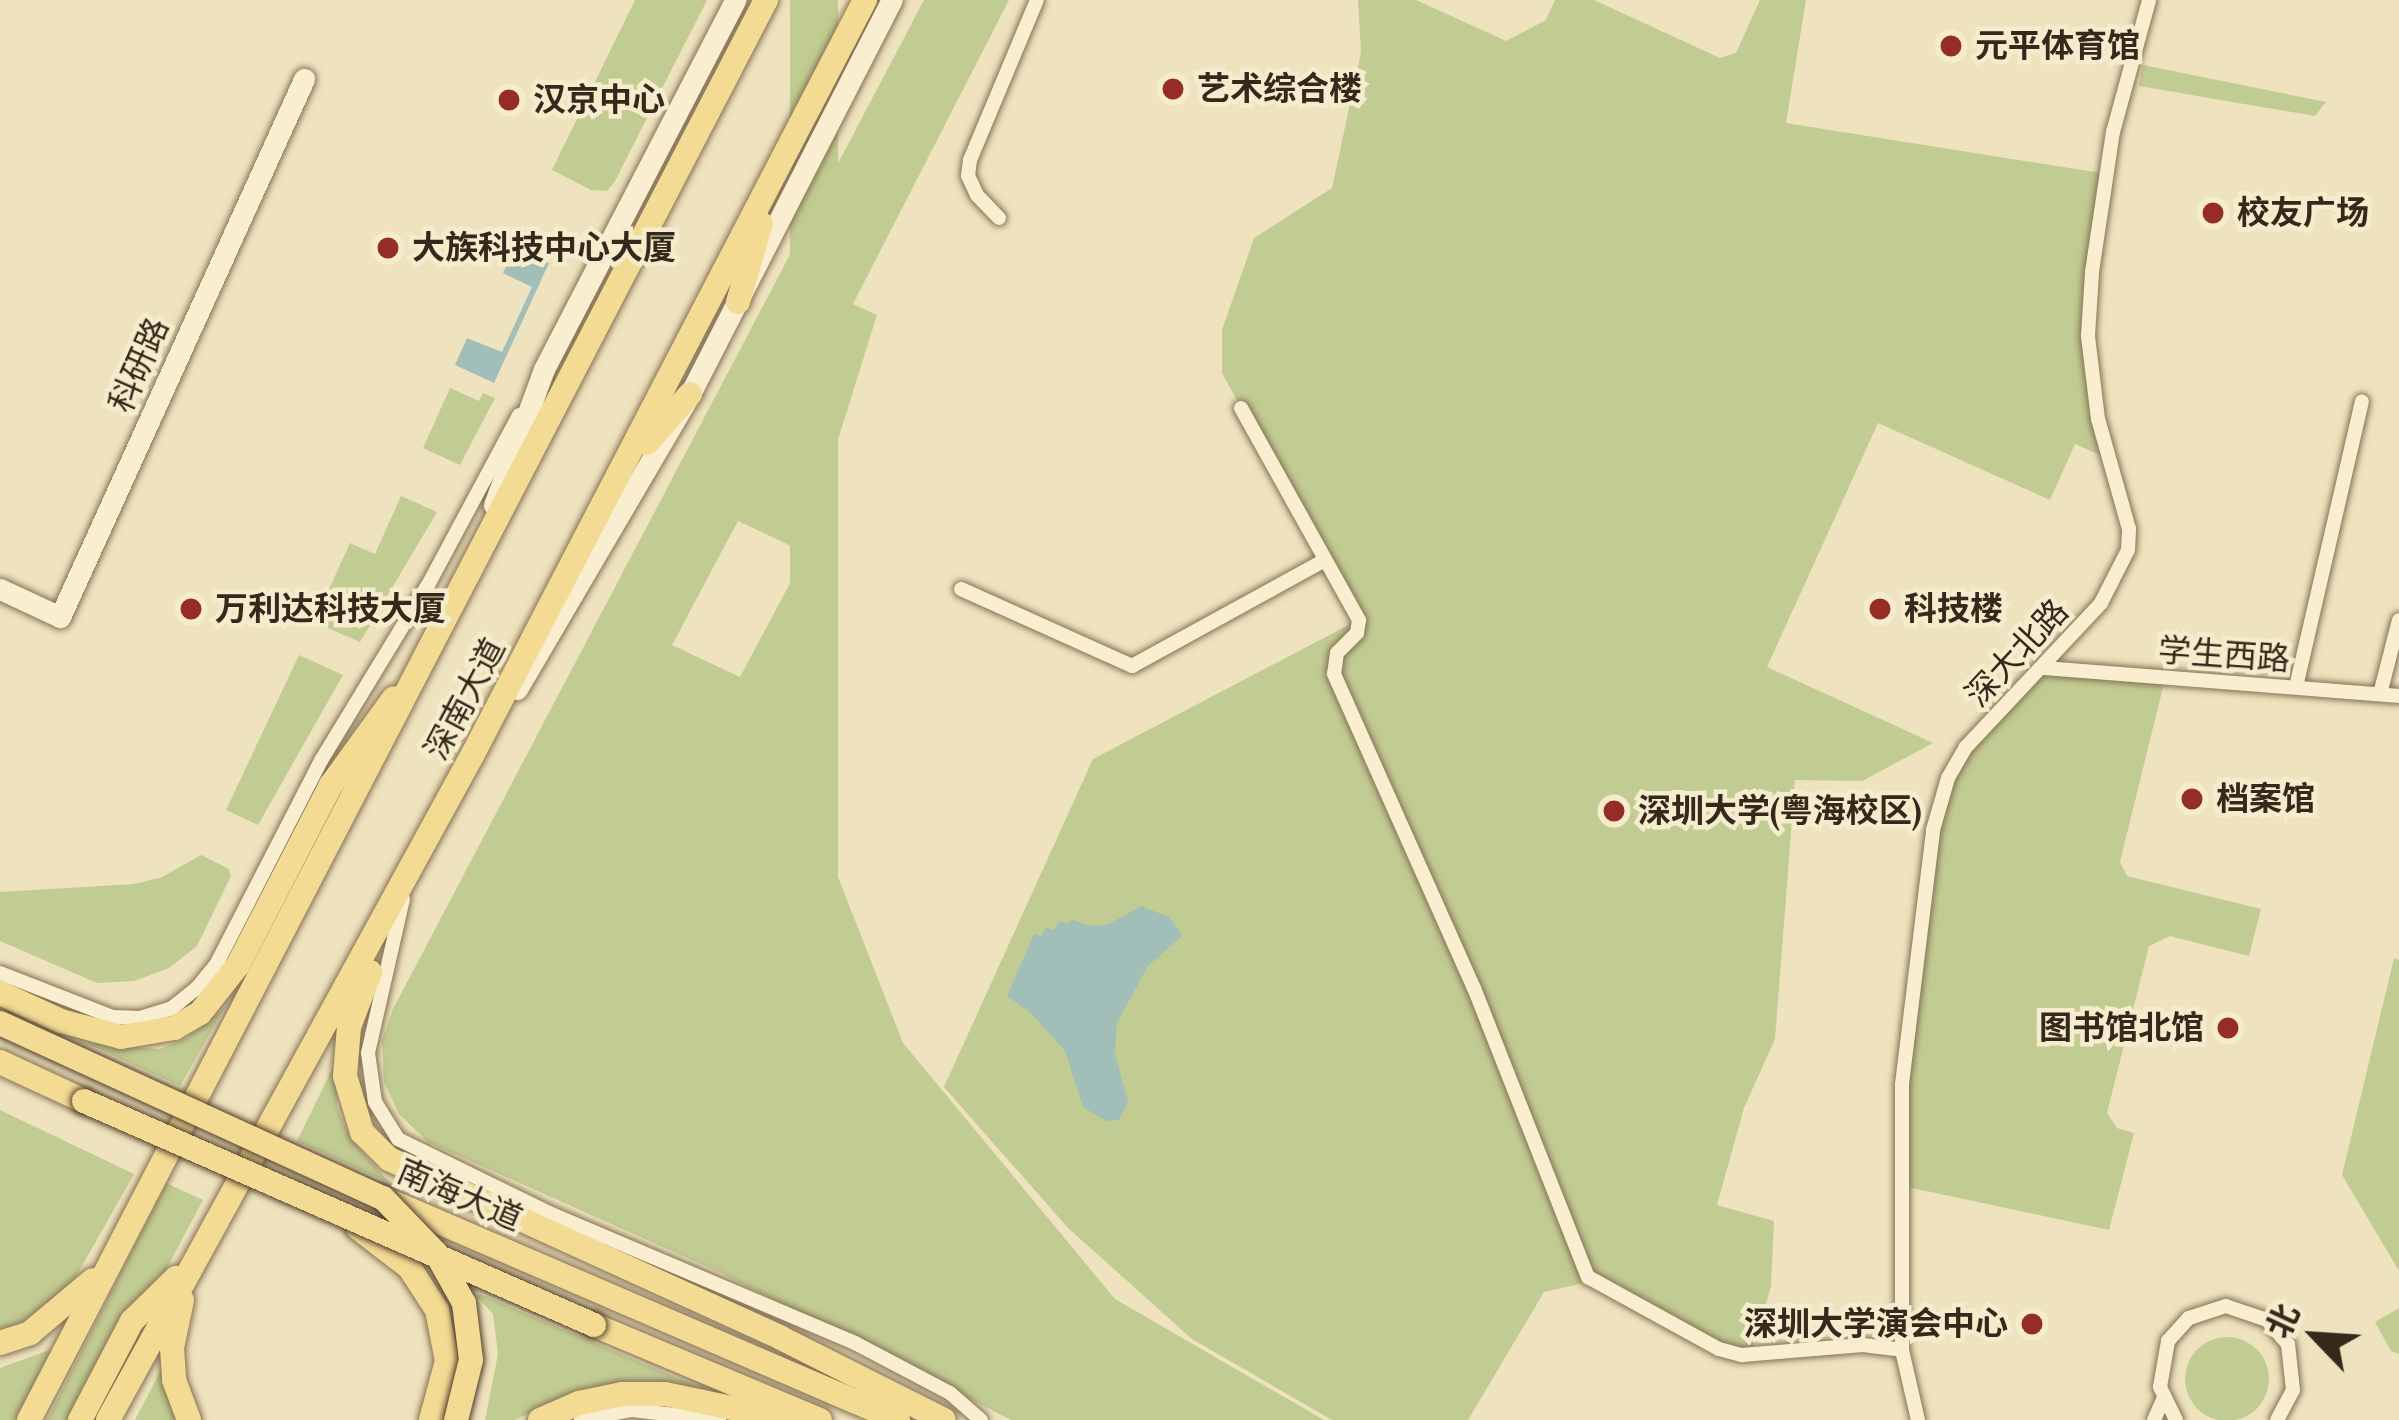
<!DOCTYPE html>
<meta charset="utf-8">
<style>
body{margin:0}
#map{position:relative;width:2399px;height:1420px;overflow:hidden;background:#eee3be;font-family:Lora,"Noto Sans SC",serif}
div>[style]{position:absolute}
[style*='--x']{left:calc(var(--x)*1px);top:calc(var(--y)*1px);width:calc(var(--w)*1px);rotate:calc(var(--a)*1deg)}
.green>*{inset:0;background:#c1cc92;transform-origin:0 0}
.round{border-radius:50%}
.water>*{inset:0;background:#a1bfb8}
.roads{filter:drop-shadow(0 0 3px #867356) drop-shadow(0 0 3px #867356)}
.street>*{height:14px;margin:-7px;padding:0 7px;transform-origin:7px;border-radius:7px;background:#f9efd0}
.secondary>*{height:21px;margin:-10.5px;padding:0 10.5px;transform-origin:10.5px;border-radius:10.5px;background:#f9efd0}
.primary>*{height:24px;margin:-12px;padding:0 12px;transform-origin:12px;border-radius:12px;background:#f3db94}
.bridges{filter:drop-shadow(0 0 3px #53402b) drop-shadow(0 0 3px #53402b)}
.primary-bridge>*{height:24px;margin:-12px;padding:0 12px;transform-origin:12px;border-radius:12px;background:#f3db94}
.dots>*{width:33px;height:33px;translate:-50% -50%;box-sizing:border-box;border:6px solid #f5eccd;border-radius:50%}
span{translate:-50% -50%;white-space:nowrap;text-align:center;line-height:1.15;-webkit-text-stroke:9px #f5eccd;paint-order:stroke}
.poi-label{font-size:33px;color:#35291b;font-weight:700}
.left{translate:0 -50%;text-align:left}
.right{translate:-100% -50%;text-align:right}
.street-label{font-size:33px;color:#35291b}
.north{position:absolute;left:2255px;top:1276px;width:120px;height:120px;-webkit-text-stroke:9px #f5eccd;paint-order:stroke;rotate:295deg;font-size:33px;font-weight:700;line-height:48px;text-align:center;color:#35291b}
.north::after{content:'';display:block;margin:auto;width:42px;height:54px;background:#35291b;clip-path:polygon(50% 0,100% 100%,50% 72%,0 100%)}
</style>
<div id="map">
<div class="green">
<div style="clip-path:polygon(635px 0,707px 0,614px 183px,607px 191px,591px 190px,552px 170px)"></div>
<div style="left:790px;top:0;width:48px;height:1241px"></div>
<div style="clip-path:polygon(evenodd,924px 0,1009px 0,853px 304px,877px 315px,810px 529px,833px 864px,903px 1043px,1115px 1299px,1324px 1420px,1011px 1420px,719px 1272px,428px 1142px,399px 1114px,384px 1082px,382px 1041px,393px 1009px,924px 0,738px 521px,806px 553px,740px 677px,672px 645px,738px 521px)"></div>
<div style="clip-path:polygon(1358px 0,1416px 0,1506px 41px,1546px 20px,1555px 0,1594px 0,1720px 58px,1736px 53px,1760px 0,1806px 0,1786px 123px,2107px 174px,2088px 336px,2109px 459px,2075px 444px,2050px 500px,1878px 423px,1767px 667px,1933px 743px,1862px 781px,1795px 780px,1775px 1039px,1744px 1108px,1717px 1205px,1774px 1221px,1771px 1286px,1752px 1353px,1742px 1355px,1593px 1281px,1544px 1292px,1468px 1420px,1332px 1420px,1192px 1339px,1068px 1228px,944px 1087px,1093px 759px,1358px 620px,1222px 373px,1222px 330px,1254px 238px,1332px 188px,1361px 52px)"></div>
<div style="clip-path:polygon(2143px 65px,2326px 102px,2315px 116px,2139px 86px)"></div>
<div style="clip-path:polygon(450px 388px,479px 401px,483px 393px,495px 398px,460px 465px,423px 448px)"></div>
<div style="clip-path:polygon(401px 496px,437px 512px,360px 642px,314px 622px,350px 543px,375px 554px)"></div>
<div style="clip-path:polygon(299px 655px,343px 675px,258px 825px,226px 810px)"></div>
<div style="clip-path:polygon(2045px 668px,2165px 679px,2120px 862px,2127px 876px,2261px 909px,2249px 956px,2170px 936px,2149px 946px,2107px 1113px,2117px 1128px,2134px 1133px,2109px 1230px,1903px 1186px,1902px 1084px,1933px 830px,1966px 747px)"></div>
<div style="clip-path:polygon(201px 855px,229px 869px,231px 876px,197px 946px,169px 968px,134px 981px,97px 983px,0 941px,0 892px,134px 884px,162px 877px)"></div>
<div style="clip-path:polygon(2394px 958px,2399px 960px,2399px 1271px,2342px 1175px)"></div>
<div style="clip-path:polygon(225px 1007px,180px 1086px,86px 1043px,160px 1049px,187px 1038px)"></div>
<div style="clip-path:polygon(338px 1057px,337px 1107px,350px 1138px,390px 1183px,297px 1141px)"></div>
<div style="clip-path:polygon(0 1110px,134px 1174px,70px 1287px,27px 1321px,0 1329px)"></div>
<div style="clip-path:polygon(166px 1183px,203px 1200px,86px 1420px,47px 1420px)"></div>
<div style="clip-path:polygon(480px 1294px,696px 1386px,685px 1391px,559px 1399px,515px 1420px,485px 1420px,498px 1354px,493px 1314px,476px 1296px)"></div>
<div style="clip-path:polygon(2399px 1308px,2399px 1354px,2391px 1351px,2375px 1322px)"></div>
<div class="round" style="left:2185px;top:1337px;width:84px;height:84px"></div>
<div style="clip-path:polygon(52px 1349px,16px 1420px,0 1420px,0 1368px)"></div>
<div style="clip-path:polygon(165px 1362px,180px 1420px,135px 1420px)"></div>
</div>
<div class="water">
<div style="clip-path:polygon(515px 248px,549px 263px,494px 383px,455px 365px,467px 338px,502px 352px,532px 287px,503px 273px)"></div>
<div style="clip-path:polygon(1141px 906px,1169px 917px,1183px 935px,1148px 966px,1117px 1023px,1115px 1053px,1128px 1102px,1119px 1120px,1106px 1121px,1083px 1107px,1065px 1051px,1031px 1013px,1007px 996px,1034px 934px,1041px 936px,1046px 927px,1054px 930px,1059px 921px,1068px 924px,1070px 919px,1089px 926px,1109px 924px)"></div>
</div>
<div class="roads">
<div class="street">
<div style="--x:999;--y:218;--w:32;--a:-134"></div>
<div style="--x:977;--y:195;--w:21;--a:-115"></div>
<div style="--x:968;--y:176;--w:16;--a:-83"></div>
<div style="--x:970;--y:160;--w:173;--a:-67.3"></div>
<div style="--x:1241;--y:408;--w:243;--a:60.9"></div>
<div style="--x:1359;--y:620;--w:13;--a:99"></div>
<div style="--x:1357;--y:633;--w:28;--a:135"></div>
<div style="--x:1337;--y:653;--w:21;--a:98"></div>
<div style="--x:1334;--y:674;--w:344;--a:66"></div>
<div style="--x:1474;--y:988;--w:311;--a:68.5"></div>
<div style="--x:1588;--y:1277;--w:149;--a:28.8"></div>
<div style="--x:1719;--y:1349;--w:24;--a:15"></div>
<div style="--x:1742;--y:1355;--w:121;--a:-4.7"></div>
<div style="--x:1863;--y:1345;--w:39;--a:7"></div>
<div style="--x:961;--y:589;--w:188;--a:24.2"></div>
<div style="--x:1132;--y:666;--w:220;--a:-28.8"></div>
<div style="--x:2045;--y:668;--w:355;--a:4.5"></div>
<div style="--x:2296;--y:687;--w:293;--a:-77"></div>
<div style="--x:2380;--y:694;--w:76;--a:-75.6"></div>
<div style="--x:403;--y:899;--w:158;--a:102.8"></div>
<div style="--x:368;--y:1053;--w:49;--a:81.9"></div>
<div style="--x:375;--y:1102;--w:44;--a:58.1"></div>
<div style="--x:398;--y:1139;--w:168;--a:26.1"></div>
<div style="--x:549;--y:1213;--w:332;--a:23"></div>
<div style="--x:855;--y:1343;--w:107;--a:27.8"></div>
<div style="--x:950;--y:1393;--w:41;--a:41.1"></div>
<div style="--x:0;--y:973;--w:121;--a:21.3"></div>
<div style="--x:113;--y:1017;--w:27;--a:2"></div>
<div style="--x:140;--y:1018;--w:34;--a:-17"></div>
<div style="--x:172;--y:1008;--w:32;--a:-39"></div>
<div style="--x:197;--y:988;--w:32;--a:-51"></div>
<div style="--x:217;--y:963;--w:229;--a:-62.8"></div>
<div style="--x:322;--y:759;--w:204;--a:-58.7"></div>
<div style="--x:428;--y:585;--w:193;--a:-61.8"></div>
<div style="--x:581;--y:1420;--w:52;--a:-11.1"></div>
<div style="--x:632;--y:1410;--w:88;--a:6.6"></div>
<div style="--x:1918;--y:1420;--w:72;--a:-102.9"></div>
<div style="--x:1902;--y:1350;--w:266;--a:-90"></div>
<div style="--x:1902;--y:1084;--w:256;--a:-83"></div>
<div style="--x:1933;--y:830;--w:54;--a:-73.9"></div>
<div style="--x:1948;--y:778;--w:36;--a:-60"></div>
<div style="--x:1966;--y:747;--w:197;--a:-46.8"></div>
<div style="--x:2101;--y:603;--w:59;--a:-63"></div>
<div style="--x:2128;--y:550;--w:21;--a:-87"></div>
<div style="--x:2129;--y:529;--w:114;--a:-105.7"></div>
<div style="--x:2098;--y:419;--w:84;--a:-96.9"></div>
<div style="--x:2088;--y:336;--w:64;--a:-86.4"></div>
<div style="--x:2092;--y:272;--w:142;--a:-81.5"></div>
<div style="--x:2113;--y:132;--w:137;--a:-74.7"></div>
<div style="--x:2154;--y:1420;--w:22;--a:-66"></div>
<div style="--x:2176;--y:1420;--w:37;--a:-116"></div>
<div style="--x:2160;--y:1387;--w:47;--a:-80.1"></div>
<div style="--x:2168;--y:1341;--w:31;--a:-48"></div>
<div style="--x:2189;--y:1318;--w:39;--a:-18"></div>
<div style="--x:2226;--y:1306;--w:43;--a:18.9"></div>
<div style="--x:2267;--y:1320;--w:32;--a:49"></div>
<div style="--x:2288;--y:1344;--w:46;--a:83.8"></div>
<div style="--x:2293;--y:1390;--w:34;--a:118"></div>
</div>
<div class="secondary">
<div style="--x:494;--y:505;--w:145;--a:-69.8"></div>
<div style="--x:544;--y:369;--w:416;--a:-62.6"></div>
<div style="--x:0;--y:589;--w:66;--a:25"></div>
<div style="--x:60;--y:617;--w:591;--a:-65.6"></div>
<div style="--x:517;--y:689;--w:342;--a:-59.6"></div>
<div style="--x:690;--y:394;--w:443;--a:-62.9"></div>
</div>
<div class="primary">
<div style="--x:738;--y:302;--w:82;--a:-73.8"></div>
<div style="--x:647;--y:443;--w:65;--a:-48.7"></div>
<div style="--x:370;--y:972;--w:59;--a:110.9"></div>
<div style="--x:349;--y:1027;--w:49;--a:94.7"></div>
<div style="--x:345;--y:1076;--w:59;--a:73.1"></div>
<div style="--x:362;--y:1132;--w:38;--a:45"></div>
<div style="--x:389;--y:1159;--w:431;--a:24.5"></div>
<div style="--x:781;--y:1338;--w:182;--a:26.7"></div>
<div style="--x:0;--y:993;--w:67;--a:24.7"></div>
<div style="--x:61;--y:1021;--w:62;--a:14.9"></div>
<div style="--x:121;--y:1037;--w:54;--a:-9.6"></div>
<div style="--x:174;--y:1028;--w:30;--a:-30"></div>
<div style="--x:200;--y:1013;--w:61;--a:-51.6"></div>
<div style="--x:238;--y:965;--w:203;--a:-62.7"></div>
<div style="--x:331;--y:785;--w:107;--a:-54.1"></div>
<div style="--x:0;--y:1062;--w:93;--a:24.9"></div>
<div style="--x:383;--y:1198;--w:561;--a:23.32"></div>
<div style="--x:358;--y:1228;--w:64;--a:37.4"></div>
<div style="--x:409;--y:1267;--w:51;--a:56.9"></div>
<div style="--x:437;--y:1310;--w:52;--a:78.9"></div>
<div style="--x:447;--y:1361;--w:61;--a:105.2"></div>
<div style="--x:182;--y:1300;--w:49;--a:101.8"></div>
<div style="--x:172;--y:1348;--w:32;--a:86"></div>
<div style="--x:174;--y:1380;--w:43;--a:69.4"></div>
<div style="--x:594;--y:1325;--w:245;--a:22.8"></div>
<div style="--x:0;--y:1343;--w:32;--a:-18"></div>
<div style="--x:30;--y:1333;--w:82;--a:-40.1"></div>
<div style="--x:29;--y:1420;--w:1600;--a:-62.57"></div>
<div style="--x:80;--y:1420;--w:112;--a:-62.3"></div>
<div style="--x:132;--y:1321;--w:62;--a:-44.3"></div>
<div style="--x:108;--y:1420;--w:759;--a:-61.28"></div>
<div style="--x:473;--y:754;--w:850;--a:-62.53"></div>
<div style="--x:540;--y:1420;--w:43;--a:-23.6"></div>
<div style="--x:579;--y:1403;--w:44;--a:-11.8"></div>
<div style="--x:622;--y:1394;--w:43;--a:0"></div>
<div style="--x:665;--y:1394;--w:127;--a:11.8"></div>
</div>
</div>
<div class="bridges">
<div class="primary-bridge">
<div style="--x:0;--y:1023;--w:421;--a:24.6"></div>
<div style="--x:383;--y:1198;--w:76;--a:46.1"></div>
<div style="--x:436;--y:1253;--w:57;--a:60.8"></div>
<div style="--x:464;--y:1303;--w:57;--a:83"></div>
<div style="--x:471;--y:1360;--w:62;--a:104"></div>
<div style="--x:84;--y:1101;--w:557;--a:23.71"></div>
</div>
</div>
<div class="dots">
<div style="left:1951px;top:46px;background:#952d26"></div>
<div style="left:1173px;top:89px;background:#952d26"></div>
<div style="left:509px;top:100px;background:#952d26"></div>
<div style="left:2213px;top:213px;background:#952d26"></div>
<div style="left:388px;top:248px;background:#952d26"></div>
<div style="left:191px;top:609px;background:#952d26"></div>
<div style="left:1880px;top:609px;background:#952d26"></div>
<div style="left:2192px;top:799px;background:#952d26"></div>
<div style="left:1614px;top:811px;background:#952d26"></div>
<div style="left:2228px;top:1028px;background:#952d26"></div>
<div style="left:2032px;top:1324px;background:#952d26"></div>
</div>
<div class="poi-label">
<span class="left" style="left:1975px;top:46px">元平体育馆</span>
<span class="left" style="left:1197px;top:89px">艺术综合楼</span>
<span class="left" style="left:533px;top:100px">汉京中心</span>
<span class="left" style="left:2237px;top:213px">校友广场</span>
<span class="left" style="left:412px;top:248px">大族科技中心大厦</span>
<span class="left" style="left:215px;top:609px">万利达科技大厦</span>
<span class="left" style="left:1904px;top:609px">科技楼</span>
<span class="left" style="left:2216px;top:799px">档案馆</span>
<span class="left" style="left:1638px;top:811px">深圳大学(粤海校区)</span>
<span class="right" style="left:2204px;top:1028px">图书馆北馆</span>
<span class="right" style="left:2008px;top:1324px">深圳大学演会中心</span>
</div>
<div class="street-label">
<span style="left:139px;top:365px;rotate:-66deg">科研路</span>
<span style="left:2017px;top:653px;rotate:-47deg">深大北路</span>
<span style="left:2224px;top:655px;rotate:4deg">学生西路</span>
<span style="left:465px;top:699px;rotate:-62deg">深南大道</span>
<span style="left:460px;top:1195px;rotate:23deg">南海大道</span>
</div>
<div class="north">北</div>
</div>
